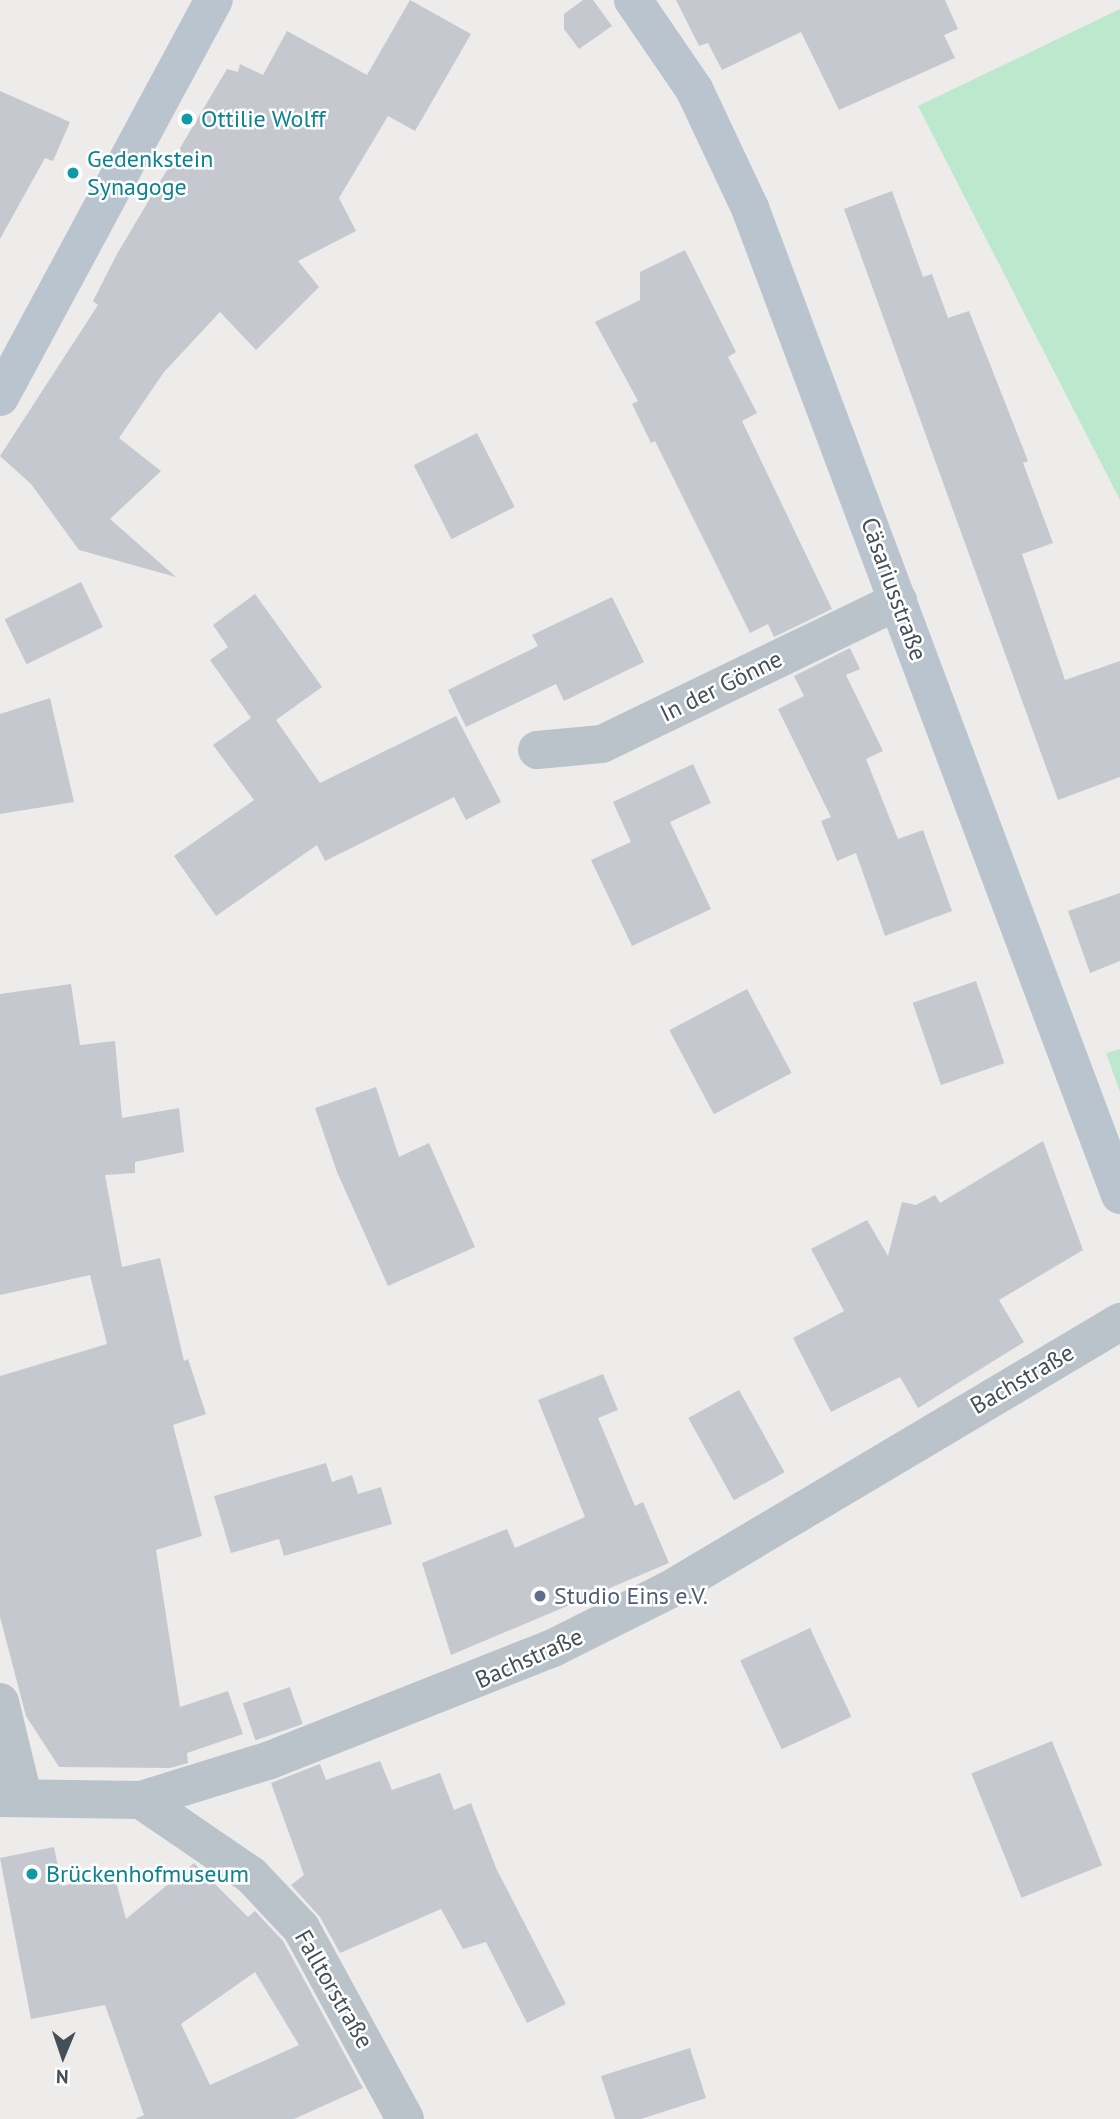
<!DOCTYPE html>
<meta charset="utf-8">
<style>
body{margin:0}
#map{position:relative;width:1120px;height:2119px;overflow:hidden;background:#eeebeb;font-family:"PT Sans",sans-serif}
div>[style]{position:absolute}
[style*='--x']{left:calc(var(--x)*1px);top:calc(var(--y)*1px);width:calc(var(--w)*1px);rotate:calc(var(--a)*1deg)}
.green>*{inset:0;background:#bce9cd}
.building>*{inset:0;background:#c5c8ce;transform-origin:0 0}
.street>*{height:38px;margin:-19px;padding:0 19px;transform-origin:19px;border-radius:19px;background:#bac3ca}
.secondary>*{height:38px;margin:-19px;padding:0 19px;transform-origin:19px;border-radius:19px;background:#bac4ce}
.dots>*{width:19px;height:19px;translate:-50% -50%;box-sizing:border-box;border:4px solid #fff;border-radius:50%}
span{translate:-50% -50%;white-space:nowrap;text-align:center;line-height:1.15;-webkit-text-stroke:5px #fff;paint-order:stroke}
.culture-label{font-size:24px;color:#0d838f}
.left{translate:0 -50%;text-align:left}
.street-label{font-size:24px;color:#454f57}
.service-label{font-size:24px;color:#4e5e75}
.north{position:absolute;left:28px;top:2021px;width:70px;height:70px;-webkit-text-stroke:5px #fff;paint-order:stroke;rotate:182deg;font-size:19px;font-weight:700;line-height:28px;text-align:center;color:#454f57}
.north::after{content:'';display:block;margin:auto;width:24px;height:32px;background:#454f57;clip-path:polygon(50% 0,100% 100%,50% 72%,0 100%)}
</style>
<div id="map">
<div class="green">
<div style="clip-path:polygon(1120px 9px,1120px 500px,918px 106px)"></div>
<div style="clip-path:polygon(1120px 1049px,1120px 1092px,1106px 1053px)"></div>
</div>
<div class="building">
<div style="clip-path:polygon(410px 0,471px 34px,415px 131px,388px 116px,339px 198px,356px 231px,298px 261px,319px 287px,256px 350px,220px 312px,164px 372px,119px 438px,161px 471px,110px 519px,176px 577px,79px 550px,31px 484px,0 456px,98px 305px,93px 301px,117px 254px,227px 69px,238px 72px,240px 64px,263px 75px,287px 31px,367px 75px)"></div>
<div style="clip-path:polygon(583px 0,593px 0,612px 26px,579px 49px,564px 29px,564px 14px)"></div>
<div style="clip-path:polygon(676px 0,945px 0,958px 29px,944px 35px,955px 58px,839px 110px,801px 32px,722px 70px,708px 43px,699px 46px)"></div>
<div style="clip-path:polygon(0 91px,70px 122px,53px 161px,45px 158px,0 239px)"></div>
<div style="clip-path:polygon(892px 191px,923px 277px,932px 274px,948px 318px,969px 311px,1028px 461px,1023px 463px,1053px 543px,1022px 554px,1065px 680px,1120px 661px,1120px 777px,1058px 800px,844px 209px)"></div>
<div style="clip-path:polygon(685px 250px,736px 352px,728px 357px,757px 413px,742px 421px,832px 609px,774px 637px,768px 624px,750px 633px,655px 441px,651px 443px,632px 404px,638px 401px,595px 322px,640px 300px,640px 272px)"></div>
<div style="left:477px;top:433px;width:83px;height:71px;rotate:63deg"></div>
<div style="left:81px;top:582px;width:50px;height:85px;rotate:64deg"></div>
<div style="clip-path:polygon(255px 594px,322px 687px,276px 720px,320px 783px,456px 716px,501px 802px,466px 820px,454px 797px,325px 861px,317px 845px,216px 916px,174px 856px,254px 800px,213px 745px,251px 718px,210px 660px,228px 647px,213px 625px)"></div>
<div style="clip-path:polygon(612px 597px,644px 662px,564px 701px,556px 684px,466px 727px,448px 690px,538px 646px,532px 635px)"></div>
<div style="clip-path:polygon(850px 648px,860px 669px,846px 675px,883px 751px,866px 759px,898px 839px,923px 830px,952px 911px,885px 936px,856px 853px,837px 861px,821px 821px,831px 817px,778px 709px,804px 696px,794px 676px)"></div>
<div style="clip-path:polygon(50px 698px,74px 802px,0 814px,0 714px)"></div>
<div style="clip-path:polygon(693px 764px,711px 803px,670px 822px,711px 909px,632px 946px,591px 860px,631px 842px,613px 802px)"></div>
<div style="clip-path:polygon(1120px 893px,1120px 961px,1090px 973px,1068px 911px)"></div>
<div style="left:976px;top:981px;width:87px;height:67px;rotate:71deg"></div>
<div style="clip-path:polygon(71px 984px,80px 1045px,115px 1041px,122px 1118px,179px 1108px,184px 1152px,135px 1162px,135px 1173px,105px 1175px,122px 1267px,160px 1258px,184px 1361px,188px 1359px,206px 1414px,173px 1425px,202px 1536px,156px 1550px,180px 1707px,228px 1691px,243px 1734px,187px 1753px,188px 1763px,170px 1768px,59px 1767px,26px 1716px,0 1617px,0 1376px,107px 1344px,90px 1275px,0 1295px,0 994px)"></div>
<div style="left:747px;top:989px;width:95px;height:88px;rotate:62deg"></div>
<div style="clip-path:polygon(376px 1087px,399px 1157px,429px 1143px,475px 1247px,388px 1286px,337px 1172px,315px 1108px)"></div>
<div style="clip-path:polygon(1043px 1141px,1083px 1250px,999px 1300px,1024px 1342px,918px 1408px,900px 1377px,831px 1412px,793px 1338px,844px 1311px,811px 1249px,867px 1220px,888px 1256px,902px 1202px,916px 1205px,935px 1195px,940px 1203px)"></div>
<div style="clip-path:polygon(603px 1374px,618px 1410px,598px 1418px,635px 1506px,643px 1502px,669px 1563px,451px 1655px,422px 1563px,507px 1529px,515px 1548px,585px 1517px,538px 1400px)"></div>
<div style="left:739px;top:1390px;width:94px;height:58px;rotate:61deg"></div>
<div style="clip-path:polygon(326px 1463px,332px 1482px,352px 1475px,358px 1494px,381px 1487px,392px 1524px,284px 1556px,279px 1539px,231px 1553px,214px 1496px)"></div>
<div style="left:810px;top:1628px;width:98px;height:77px;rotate:65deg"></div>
<div style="left:290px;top:1687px;width:39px;height:50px;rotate:71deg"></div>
<div style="left:1052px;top:1741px;width:134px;height:87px;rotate:68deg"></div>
<div style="clip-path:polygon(380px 1761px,392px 1790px,440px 1773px,454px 1810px,471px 1803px,496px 1868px,566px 2004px,527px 2023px,486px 1942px,463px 1949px,441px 1909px,340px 1953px,320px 1917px,291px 1885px,304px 1875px,271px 1783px,320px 1764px,326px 1780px)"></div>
<div style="clip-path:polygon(evenodd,54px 1847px,62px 1886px,114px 1874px,126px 1919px,194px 1863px,248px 1917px,255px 1911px,283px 1941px,363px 2088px,294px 2119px,135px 2119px,144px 2115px,105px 2005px,31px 2019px,0 1858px,54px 1847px,255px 1972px,299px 2045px,210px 2085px,181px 2024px,255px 1972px)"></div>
<div style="clip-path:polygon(690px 2048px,706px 2098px,641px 2119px,615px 2119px,601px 2076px)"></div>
</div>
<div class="street">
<div style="--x:537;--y:750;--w:65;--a:-5.3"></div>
<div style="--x:602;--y:744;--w:329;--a:-25.8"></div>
<div style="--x:0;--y:1702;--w:97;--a:76.3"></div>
<div style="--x:0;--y:1798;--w:141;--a:0.8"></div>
<div style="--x:141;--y:1800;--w:135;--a:-17.2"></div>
<div style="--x:270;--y:1760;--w:304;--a:-21.6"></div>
<div style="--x:553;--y:1648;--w:130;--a:-26.6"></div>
<div style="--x:669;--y:1590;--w:525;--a:-30.72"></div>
<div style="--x:141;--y:1800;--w:133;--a:34.3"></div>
<div style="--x:251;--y:1875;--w:73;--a:46.7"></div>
<div style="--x:301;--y:1928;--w:217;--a:61.4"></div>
</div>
<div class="secondary">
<div style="--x:633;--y:0;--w:108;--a:55.6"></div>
<div style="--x:694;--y:89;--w:132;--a:64.8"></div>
<div style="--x:750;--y:208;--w:1054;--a:69.45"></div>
<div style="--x:0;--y:397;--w:451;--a:-61.7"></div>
</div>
<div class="dots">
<div style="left:187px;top:119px;background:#0f9aa8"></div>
<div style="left:73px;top:173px;background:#0f9aa8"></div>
<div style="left:540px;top:1596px;background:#5c6f8a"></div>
<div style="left:32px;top:1874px;background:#0f9aa8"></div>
</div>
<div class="culture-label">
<span class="left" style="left:201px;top:119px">Ottilie Wolff</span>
<span class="left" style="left:87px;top:173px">Gedenkstein<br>Synagoge</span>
<span class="left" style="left:46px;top:1874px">Brückenhofmuseum</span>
</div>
<div class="street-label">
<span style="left:894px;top:589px;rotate:70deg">Cäsariusstraße</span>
<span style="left:721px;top:686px;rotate:-26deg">In der Gönne</span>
<span style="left:1022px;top:1379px;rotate:-30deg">Bachstraße</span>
<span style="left:529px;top:1658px;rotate:-24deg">Bachstraße</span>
<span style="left:334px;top:1989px;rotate:60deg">Falltorstraße</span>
</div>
<div class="service-label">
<span class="left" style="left:554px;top:1596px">Studio Eins e.V.</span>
</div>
<div class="north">N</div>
</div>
